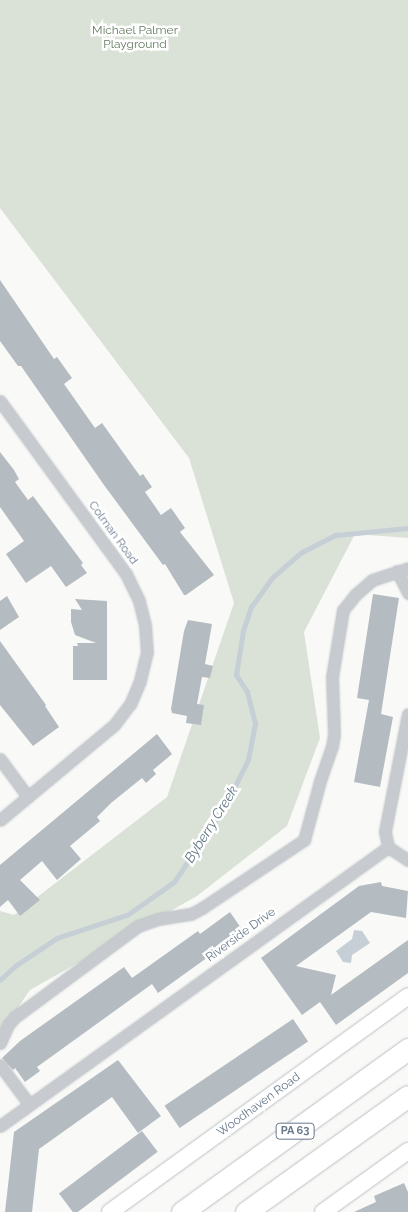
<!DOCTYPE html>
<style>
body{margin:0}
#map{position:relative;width:408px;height:1212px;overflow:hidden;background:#f9f9f7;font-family:Raleway,sans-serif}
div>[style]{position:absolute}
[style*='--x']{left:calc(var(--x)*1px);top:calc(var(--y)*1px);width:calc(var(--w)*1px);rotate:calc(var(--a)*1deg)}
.green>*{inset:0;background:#dae2d7}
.water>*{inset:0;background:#c5cfd5}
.stream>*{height:4.5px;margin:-2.25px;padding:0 2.25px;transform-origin:2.25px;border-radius:2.25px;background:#c5cfd5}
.building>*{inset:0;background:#b4bbc1;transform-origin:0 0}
.roads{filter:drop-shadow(0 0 1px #bbc0c5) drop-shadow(0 0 1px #bbc0c5)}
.minor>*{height:11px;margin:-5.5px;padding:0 5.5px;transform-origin:5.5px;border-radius:5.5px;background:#c7cacf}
.secondary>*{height:16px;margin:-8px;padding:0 8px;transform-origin:8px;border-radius:8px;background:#fff}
.motorway>*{height:21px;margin:-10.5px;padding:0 10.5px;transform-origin:10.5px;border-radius:10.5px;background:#fff}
span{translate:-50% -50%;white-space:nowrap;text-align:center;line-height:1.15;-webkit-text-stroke:5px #fff;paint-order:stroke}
.shield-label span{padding:1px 4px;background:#fff;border:1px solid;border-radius:4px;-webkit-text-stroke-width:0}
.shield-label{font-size:11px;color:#66778a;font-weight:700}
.park-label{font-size:12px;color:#647b61}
.street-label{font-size:12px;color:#66778a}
.water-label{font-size:14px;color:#627885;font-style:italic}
</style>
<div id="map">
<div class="green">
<div style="clip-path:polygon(0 0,408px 0,408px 538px,355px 534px,304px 632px,320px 738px,287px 826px,197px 896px,30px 990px,0 1034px,0 911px,14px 915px,167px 797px,234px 603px,189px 458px,0 208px)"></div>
</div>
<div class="water">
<div style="clip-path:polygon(354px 930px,362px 931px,370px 943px,352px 955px,351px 963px,343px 962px,336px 951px,352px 939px)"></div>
</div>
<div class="stream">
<div style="--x:0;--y:980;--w:21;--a:-43"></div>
<div style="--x:15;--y:966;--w:50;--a:-33.7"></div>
<div style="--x:57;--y:938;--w:74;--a:-18.2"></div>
<div style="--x:127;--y:915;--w:57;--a:-35.1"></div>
<div style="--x:174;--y:882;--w:92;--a:-56.1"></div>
<div style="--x:225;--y:806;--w:51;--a:-63.4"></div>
<div style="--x:248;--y:760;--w:37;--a:-79"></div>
<div style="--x:255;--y:724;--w:33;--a:-104"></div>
<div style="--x:247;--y:692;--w:20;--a:-123"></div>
<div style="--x:236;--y:675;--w:45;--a:-81"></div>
<div style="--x:243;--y:631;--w:25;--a:-72"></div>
<div style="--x:251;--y:607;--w:37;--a:-54"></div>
<div style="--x:273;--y:577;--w:38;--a:-41"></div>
<div style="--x:302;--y:552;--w:38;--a:-27"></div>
<div style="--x:336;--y:535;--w:72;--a:-5.6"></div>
</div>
<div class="building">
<div style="clip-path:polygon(0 280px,54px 359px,57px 357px,72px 378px,64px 384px,95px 428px,102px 423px,140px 476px,143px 474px,152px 487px,145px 492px,161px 515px,171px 508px,185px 528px,180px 532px,214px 575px,186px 595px,184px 595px,165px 564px,163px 565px,104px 485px,21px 366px,18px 366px,0 341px)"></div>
<div style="clip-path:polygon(0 452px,14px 470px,19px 479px,15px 482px,28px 500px,33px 496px,83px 563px,81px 565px,87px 573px,66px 587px,51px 566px,26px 583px,6px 554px,24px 541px,0 507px)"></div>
<div style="clip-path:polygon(373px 594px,399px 598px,381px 714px,393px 717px,380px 787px,354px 782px,369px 700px,357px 698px)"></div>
<div style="clip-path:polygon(7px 596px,19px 617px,0 630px,0 601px)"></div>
<div style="clip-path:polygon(75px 599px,107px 601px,107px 680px,73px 680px,73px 646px,78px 646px,77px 643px,96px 643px,75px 635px,71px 622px,71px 609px,82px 610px)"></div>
<div style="clip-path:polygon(188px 620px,212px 624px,205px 664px,213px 666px,210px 678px,202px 677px,197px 704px,204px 705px,201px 725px,186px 723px,187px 716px,172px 713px,171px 709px,184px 631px)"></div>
<div style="clip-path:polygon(0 641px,46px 705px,45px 706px,59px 727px,33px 746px,0 705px)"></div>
<div style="clip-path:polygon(157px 734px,172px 754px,153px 770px,156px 774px,146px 783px,142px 778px,111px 803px,97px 817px,100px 821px,70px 846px,81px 859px,57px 880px,42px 861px,20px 880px,40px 900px,20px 916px,8px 900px,0 907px,0 865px)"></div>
<div style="clip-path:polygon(381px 882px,382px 886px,408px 891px,406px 918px,371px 912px,296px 966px,336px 975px,331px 995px,408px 940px,408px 973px,336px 1025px,320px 1002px,302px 1015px,261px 958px,359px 886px)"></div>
<div style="clip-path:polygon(230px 912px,245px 934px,216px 955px,215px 952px,158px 993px,152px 984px,37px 1067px,40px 1071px,25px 1082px,15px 1068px,13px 1070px,2px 1058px,20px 1041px,124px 967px,132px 978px,198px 931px,200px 934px)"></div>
<div style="left:293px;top:1019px;width:27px;height:155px;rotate:56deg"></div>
<div style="clip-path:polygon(118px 1060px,161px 1116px,138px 1133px,112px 1097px,39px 1149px,32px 1212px,5px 1212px,14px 1132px)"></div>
<div style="left:142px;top:1131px;width:26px;height:104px;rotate:53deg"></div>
<div style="clip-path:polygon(404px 1183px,408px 1192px,408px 1212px,354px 1212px,376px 1202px,374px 1196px)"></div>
</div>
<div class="roads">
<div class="minor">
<div style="--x:0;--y:401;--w:214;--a:53.9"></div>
<div style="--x:126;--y:574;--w:30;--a:64"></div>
<div style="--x:139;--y:601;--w:25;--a:76"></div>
<div style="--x:145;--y:625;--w:27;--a:86"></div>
<div style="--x:147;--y:652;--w:30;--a:104"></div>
<div style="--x:140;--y:681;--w:25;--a:113"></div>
<div style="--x:130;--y:704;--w:26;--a:127"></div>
<div style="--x:114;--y:725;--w:148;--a:140.2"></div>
<div style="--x:397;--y:571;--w:25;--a:63"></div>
<div style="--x:0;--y:759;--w:47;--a:53.6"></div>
<div style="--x:388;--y:847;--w:24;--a:33"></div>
<div style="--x:0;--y:1043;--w:20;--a:-66"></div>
<div style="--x:8;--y:1025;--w:11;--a:-49"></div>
<div style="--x:15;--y:1017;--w:153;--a:-36.5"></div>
<div style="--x:138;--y:926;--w:21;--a:-19"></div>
<div style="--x:158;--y:919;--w:33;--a:-9"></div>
<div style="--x:191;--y:914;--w:13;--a:-29"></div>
<div style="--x:202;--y:908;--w:123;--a:-33.7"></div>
<div style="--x:304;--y:840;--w:61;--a:-74.8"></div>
<div style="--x:320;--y:781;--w:36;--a:-71"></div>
<div style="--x:332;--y:747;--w:13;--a:-81"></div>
<div style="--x:334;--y:734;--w:57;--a:-92"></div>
<div style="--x:332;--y:677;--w:68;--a:-80.7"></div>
<div style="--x:343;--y:610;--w:19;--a:-51"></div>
<div style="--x:355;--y:595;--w:23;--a:-41"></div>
<div style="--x:372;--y:580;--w:38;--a:-18"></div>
<div style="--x:0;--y:1065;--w:49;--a:53.4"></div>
<div style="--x:0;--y:1126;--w:478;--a:-35.7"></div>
<div style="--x:388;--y:847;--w:16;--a:-101"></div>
<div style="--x:385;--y:831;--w:119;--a:-78.9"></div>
</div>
<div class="secondary">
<div style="--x:110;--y:1212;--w:368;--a:-35.9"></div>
<div style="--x:323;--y:1212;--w:105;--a:-35.7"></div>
</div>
<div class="motorway">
<div style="--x:182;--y:1212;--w:279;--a:-35.8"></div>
<div style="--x:246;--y:1212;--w:199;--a:-35.6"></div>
</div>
</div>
<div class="shield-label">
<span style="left:295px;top:1131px">PA 63</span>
</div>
<div class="park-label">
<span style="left:135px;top:38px">Michael Palmer<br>Playground</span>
</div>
<div class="street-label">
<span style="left:113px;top:533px;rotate:54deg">Colman Road</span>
<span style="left:241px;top:935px;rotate:-36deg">Riverside Drive</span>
<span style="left:259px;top:1105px;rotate:-36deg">Woodhaven Road</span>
</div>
<div class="water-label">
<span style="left:211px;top:824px;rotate:-58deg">Byberry Creek</span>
</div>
</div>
